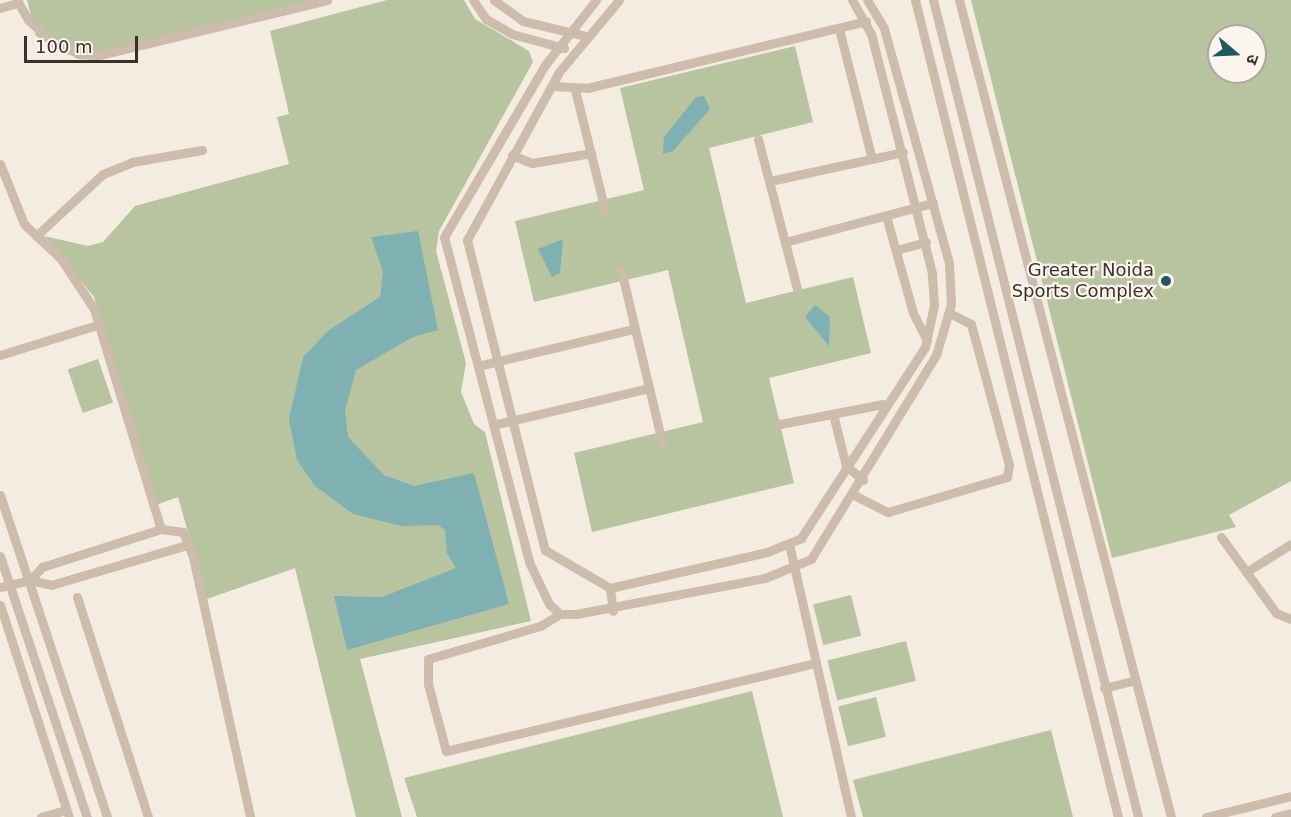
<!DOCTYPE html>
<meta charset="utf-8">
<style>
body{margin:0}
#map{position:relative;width:1291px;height:817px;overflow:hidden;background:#f4ebe1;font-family:"DejaVu Sans","Noto Sans Devanagari",sans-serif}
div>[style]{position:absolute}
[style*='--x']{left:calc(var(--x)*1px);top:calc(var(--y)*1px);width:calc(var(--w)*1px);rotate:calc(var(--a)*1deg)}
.green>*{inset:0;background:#b8c4a0;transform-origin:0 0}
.water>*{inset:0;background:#7fb0b2}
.minor>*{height:9px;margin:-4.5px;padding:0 4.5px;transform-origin:4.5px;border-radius:4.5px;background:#cdbbac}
.dots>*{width:16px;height:16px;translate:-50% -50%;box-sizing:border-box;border:3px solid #fbf5ee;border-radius:50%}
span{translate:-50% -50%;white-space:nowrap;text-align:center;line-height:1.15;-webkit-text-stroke:4.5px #fbf5ee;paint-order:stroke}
.poi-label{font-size:18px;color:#3b302b}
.right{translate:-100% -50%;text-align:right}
.north{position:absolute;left:1207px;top:24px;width:60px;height:60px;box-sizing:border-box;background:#fbf5ee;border:2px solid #aea6a0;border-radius:50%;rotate:109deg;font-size:16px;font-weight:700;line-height:24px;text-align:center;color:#3b302b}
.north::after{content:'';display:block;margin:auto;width:21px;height:27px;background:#1f5a5e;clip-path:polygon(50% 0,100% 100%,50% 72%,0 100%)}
.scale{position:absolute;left:24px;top:36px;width:114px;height:27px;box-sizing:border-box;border:3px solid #3b302b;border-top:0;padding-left:8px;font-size:18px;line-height:21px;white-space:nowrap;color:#3b302b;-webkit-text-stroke:4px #fbf5ee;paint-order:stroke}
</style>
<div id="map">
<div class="green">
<div style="clip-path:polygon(27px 0,319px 0,97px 60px,78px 59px,36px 36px)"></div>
<div style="clip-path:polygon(387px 0,464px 0,475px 19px,529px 51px,533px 62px,439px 231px,436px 251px,466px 363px,461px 392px,474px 424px,485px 432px,531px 621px,360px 659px,402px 817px,356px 817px,295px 568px,207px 599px,178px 497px,156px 505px,94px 297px,44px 236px,88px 246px,103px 242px,135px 206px,289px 164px,277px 117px,289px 114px,270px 31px)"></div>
<div style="clip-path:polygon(evenodd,971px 0,1291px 0,1291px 481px,1229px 515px,1236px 527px,1112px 558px,971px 0,1219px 36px,1255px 36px,1255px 72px,1219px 72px,1219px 36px)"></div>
<div style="clip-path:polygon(795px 46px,813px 122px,709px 148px,746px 303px,853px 277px,871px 353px,769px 378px,794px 483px,592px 532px,574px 453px,703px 422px,668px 270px,534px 302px,515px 221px,644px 190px,620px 88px)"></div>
<div style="left:98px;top:359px;width:46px;height:32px;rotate:71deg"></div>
<div style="left:851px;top:595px;width:42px;height:39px;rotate:76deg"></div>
<div style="left:906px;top:641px;width:41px;height:81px;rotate:76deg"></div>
<div style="clip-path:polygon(752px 691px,783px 817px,417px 817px,404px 778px)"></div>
<div style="left:876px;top:697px;width:41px;height:39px;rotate:76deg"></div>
<div style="clip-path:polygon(1051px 730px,1073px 817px,863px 817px,853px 780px)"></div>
</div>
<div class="water">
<div style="clip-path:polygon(704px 96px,710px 109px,673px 151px,663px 154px,664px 137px,696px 97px)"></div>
<div style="clip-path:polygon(418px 231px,438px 330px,413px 337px,356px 370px,345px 411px,348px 437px,384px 475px,414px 486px,474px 473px,509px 604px,347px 650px,334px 596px,382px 597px,456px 568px,447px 553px,445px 530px,438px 525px,402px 526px,353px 514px,315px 486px,297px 460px,289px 419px,303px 357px,329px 330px,380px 297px,383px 272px,371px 237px)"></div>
<div style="clip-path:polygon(563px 239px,560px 273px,552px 277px,538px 249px)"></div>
<div style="clip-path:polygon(815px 305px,830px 317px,829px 346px,805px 317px)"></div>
</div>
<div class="minor">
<div style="--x:17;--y:0;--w:23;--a:61"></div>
<div style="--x:28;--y:20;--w:40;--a:42"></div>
<div style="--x:58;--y:47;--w:39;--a:13"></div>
<div style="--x:96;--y:56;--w:238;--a:-13.6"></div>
<div style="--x:473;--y:0;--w:23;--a:56"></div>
<div style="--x:486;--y:19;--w:30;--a:30"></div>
<div style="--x:512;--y:34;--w:54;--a:15.1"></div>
<div style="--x:494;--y:0;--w:36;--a:36"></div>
<div style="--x:523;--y:21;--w:65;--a:13.4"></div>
<div style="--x:596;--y:0;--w:83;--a:128.1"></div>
<div style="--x:545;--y:65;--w:199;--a:120.4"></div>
<div style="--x:444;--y:237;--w:336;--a:75.3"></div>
<div style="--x:529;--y:562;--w:47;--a:64.5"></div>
<div style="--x:549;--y:604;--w:15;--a:42"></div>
<div style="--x:560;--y:614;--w:16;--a:0"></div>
<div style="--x:576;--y:614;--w:192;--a:-10.8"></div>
<div style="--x:765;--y:578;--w:50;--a:-22.4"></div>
<div style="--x:811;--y:559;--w:239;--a:-58.5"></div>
<div style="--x:936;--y:355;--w:53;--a:-73.6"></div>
<div style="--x:951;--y:304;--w:41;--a:-92.8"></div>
<div style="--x:949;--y:263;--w:244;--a:-105.5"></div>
<div style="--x:884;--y:28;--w:33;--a:-121"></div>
<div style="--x:619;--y:0;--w:94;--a:129.8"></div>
<div style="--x:559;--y:72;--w:192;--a:118.7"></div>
<div style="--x:467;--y:240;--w:320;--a:75.9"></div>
<div style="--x:545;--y:550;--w:75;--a:30.3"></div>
<div style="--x:610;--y:588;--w:161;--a:-12.9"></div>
<div style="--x:767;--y:552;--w:37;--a:-22"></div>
<div style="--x:801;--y:538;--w:228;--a:-57"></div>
<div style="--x:925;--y:347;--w:43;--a:-77.9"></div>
<div style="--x:934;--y:305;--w:32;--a:-94"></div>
<div style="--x:932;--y:273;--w:247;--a:-104.3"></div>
<div style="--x:871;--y:34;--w:39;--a:-119"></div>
<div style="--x:915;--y:0;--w:842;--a:76.05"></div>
<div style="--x:933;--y:0;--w:842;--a:75.91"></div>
<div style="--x:959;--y:0;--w:844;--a:75.45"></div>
<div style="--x:0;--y:8;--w:19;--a:-16"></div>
<div style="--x:839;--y:29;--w:134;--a:75.8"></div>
<div style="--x:552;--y:86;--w:35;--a:3"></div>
<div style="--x:587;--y:88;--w:287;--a:-13.5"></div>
<div style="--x:575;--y:90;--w:124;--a:76"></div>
<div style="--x:758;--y:139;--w:155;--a:75.4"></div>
<div style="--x:512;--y:155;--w:22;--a:22"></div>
<div style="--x:532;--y:163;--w:60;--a:-9.6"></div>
<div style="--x:0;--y:164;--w:65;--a:68.2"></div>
<div style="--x:24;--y:224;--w:51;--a:43.4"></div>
<div style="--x:61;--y:259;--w:60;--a:56.6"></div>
<div style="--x:94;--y:309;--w:230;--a:73.1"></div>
<div style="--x:770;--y:181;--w:136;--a:-12.3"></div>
<div style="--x:886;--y:216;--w:101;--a:74.4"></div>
<div style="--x:913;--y:313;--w:31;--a:63"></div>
<div style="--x:36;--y:236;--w:91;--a:-42.8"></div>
<div style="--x:103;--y:174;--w:31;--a:-22"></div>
<div style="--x:132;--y:162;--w:71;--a:-9.7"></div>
<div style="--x:785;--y:242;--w:153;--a:-14.8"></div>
<div style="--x:896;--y:250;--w:31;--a:-15"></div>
<div style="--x:621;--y:270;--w:177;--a:76.6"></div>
<div style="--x:0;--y:355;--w:105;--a:-17.2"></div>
<div style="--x:478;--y:366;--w:159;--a:-13.4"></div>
<div style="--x:833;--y:414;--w:54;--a:76"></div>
<div style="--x:846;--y:466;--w:22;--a:39"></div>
<div style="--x:780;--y:424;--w:105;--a:-11"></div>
<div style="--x:493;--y:425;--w:160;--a:-13.3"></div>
<div style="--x:0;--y:495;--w:339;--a:71.6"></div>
<div style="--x:854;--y:495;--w:38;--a:27"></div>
<div style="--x:888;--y:512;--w:124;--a:-16.4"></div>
<div style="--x:1007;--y:477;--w:12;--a:-81"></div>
<div style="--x:1009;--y:465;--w:146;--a:-105.1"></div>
<div style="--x:971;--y:324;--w:25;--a:-153"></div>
<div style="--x:1221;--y:537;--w:94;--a:54.1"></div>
<div style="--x:1276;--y:613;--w:16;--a:22"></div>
<div style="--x:789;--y:544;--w:280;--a:77.2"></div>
<div style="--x:0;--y:556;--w:275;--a:71.6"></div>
<div style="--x:1246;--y:572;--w:53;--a:-31.9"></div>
<div style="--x:30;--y:580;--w:18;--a:-47"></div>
<div style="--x:42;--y:567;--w:125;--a:-17.7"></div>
<div style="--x:161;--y:529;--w:22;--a:8"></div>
<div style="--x:183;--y:532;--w:27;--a:68"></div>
<div style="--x:193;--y:557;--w:266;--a:77.6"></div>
<div style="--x:0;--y:587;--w:31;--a:-13"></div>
<div style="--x:30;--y:580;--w:22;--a:13"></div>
<div style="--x:51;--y:585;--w:142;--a:-16.4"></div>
<div style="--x:610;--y:588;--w:23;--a:83"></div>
<div style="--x:77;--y:597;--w:231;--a:72.1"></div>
<div style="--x:0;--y:605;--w:223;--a:72"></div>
<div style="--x:560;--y:614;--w:23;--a:149"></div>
<div style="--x:540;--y:626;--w:117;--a:163.6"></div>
<div style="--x:428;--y:659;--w:25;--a:90"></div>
<div style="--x:428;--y:684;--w:69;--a:75"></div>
<div style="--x:446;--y:751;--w:379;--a:-13.4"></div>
<div style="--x:1104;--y:688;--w:30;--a:-14"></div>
<div style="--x:41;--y:817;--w:26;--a:-16"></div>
<div style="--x:1206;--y:817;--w:88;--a:-13.9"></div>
<div style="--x:1275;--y:817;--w:16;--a:-14"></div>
</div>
<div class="dots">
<div style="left:1166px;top:281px;background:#1f5a5e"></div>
</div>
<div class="poi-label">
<span class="right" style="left:1154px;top:281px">Greater Noida<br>Sports Complex</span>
</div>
<div class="north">उ</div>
<div class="scale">100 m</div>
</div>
